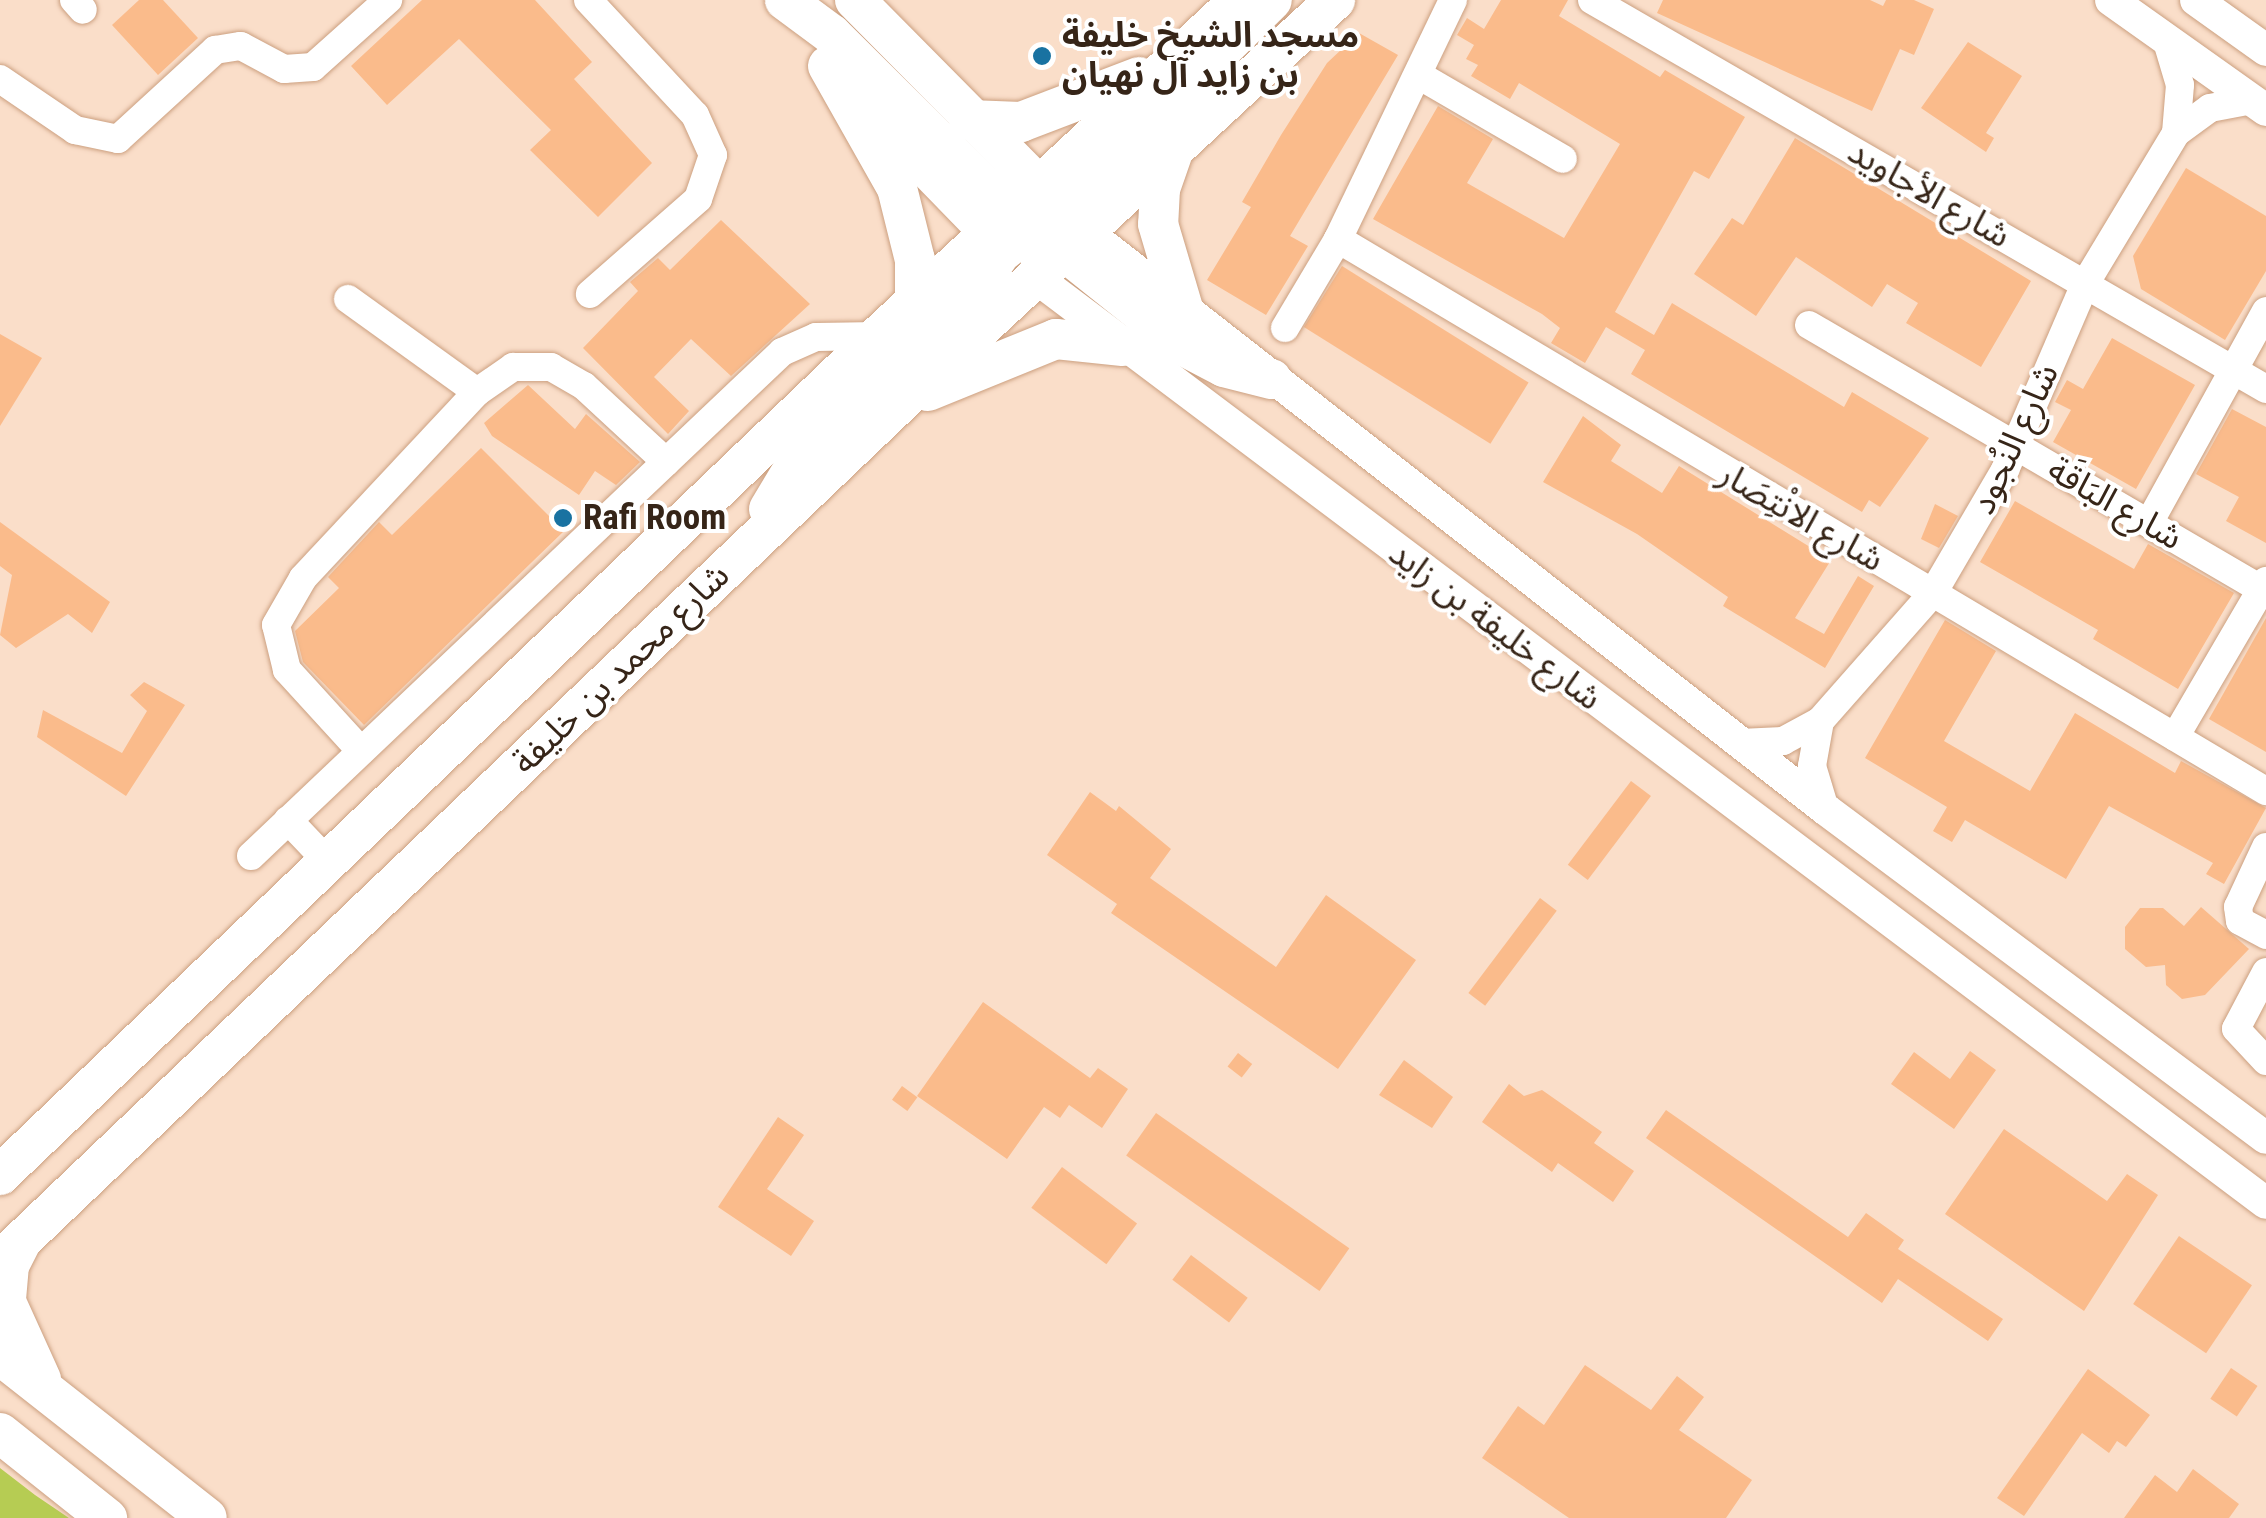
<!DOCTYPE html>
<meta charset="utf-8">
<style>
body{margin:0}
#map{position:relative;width:2266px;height:1518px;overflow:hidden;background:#fadec9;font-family:"Roboto Condensed","Noto Sans Arabic",sans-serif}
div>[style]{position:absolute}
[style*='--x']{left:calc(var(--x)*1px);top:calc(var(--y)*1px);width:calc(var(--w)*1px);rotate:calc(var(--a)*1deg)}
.green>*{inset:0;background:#b6cc53}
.building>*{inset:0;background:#fabb8b;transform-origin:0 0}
.roads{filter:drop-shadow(0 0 2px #cca080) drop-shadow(0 0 2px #cca080)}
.minor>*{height:28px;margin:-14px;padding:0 14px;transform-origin:14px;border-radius:14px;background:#fff}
.major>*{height:32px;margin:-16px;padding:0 16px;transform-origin:16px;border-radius:16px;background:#fff}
.highway>*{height:40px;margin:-20px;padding:0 20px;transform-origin:20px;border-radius:20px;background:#fff}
.dots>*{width:28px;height:28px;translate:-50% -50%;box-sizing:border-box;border:5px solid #fff;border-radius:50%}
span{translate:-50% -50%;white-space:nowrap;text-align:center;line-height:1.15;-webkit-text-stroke:8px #fff;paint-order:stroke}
.poi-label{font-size:35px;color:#362518;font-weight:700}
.left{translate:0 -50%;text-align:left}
.street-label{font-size:35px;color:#362518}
</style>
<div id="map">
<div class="green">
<div style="clip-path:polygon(0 1468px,35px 1495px,69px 1518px,0 1518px)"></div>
</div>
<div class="building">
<div style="clip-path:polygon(139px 0,163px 0,198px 38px,158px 75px,112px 25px)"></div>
<div style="clip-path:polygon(422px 0,535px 0,592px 62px,574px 79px,652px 163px,598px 217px,530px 150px,551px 130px,459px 39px,387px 105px,351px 66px)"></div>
<div style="clip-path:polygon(1501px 0,1568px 0,1559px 16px,1660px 77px,1665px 70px,1745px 117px,1709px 179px,1694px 171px,1615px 312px,1654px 335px,1672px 303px,1844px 407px,1852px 392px,1929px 438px,1880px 507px,1869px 500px,1862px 512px,1631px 374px,1645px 350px,1606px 327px,1585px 363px,1551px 343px,1560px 328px,1542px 314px,1373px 219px,1438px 106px,1493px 139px,1467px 183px,1564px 238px,1620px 144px,1519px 83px,1510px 99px,1471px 76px,1478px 65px,1466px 59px,1474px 45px,1457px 35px,1467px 18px,1484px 29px)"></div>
<div style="clip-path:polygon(1663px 0,1870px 0,1883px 6px,1886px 0,1914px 0,1934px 9px,1914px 55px,1900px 49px,1872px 111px,1657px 13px)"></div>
<div style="clip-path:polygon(1359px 33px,1398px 55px,1290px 236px,1308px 246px,1266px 315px,1207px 280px,1251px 207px,1242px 202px,1281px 135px,1327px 63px)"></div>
<div style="clip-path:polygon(1968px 42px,2022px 76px,1986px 133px,1994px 138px,1986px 152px,1921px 108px)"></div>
<div style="clip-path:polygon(1795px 138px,2031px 281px,1981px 367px,1906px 323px,1918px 303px,1887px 284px,1872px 307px,1796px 257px,1756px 316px,1694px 274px,1732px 218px,1743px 225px)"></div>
<div style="clip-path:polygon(2186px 168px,2266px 216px,2266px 271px,2225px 340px,2141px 289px,2133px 256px)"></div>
<div style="clip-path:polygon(721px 220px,810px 304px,731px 376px,691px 339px,654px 377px,689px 411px,668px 434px,583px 348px,638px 291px,630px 282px,658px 258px,670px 270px)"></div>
<div style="left:1342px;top:266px;width:220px;height:72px;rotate:32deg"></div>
<div style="clip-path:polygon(0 334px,42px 358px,0 426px)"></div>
<div style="clip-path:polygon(2112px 338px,2195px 385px,2136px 489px,2053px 442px,2071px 410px,2055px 402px,2067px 380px,2083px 389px)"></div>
<div style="clip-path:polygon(528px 385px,575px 429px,586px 414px,640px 462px,616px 485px,595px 471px,579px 495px,492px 436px,484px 423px)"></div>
<div style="clip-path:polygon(2232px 409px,2266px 427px,2266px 543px,2226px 521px,2239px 497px,2196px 474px)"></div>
<div style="clip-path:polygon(1583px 416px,1621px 445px,1611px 461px,1662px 493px,1679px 466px,1831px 560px,1795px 618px,1824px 634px,1858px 576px,1874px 586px,1825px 668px,1723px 606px,1728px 597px,1637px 534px,1543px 482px)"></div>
<div style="clip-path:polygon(481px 448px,564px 531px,364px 725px,303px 662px,295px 631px,339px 588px,328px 577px,379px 522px,392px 535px)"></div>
<div style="clip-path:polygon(2015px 501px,2134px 569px,2148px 544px,2234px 593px,2178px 689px,2093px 639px,2098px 630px,1980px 562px)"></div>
<div style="clip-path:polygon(1935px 504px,1958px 516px,1939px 548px,1921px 539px)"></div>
<div style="clip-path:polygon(0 522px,110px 602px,92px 633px,68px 614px,16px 648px,0 635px,12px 575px,0 566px)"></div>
<div style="clip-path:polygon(2266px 618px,2266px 752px,2209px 719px)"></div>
<div style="clip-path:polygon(1945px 620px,1996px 651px,1944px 741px,2030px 791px,2075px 713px,2175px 773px,2181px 761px,2266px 808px,2224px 884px,2206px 874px,2213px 863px,2109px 806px,2066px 879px,1965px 820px,1952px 842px,1933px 831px,1947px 807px,1865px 758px)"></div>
<div style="clip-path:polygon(144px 682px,185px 705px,126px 796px,37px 737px,43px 710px,122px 753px,147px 711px,130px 695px)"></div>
<div style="left:1631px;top:781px;width:25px;height:105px;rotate:37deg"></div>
<div style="clip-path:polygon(1090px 792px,1116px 811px,1119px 806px,1171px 849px,1150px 878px,1276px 967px,1326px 895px,1416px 960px,1338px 1069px,1111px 913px,1117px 904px,1047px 855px)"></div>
<div style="left:1540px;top:898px;width:21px;height:119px;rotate:37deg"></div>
<div style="clip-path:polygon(2201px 907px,2249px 949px,2205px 995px,2182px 999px,2166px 985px,2165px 965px,2146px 967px,2125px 949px,2125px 927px,2140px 908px,2163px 908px,2184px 926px)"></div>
<div style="clip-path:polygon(983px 1002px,1090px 1078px,1098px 1068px,1128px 1089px,1102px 1128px,1069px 1105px,1060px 1118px,1044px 1107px,1007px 1159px,917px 1096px)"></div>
<div style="clip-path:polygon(1970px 1051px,1996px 1070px,1954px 1129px,1891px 1084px,1914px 1052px,1950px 1079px)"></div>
<div style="left:1238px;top:1053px;width:18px;height:17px;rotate:38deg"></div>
<div style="clip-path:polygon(1404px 1060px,1453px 1097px,1432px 1128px,1379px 1095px)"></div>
<div style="clip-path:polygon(1509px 1084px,1524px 1096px,1542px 1090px,1602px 1132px,1594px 1143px,1634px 1171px,1613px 1202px,1558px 1163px,1552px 1172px,1482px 1122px)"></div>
<div style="left:902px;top:1086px;width:19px;height:17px;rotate:36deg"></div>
<div style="clip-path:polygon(1666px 1110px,1848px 1237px,1866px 1213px,1904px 1240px,1898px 1249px,2003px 1319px,1988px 1341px,1898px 1279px,1882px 1303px,1646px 1138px)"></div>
<div style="left:1156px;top:1113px;width:236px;height:52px;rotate:35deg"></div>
<div style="clip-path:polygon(778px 1117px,804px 1135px,767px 1189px,814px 1221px,791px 1256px,718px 1207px)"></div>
<div style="clip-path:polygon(2004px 1129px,2107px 1201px,2127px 1174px,2158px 1195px,2084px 1311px,1945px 1214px)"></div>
<div style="left:1062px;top:1167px;width:94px;height:51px;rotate:37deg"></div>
<div style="left:2179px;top:1236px;width:88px;height:82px;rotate:34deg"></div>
<div style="left:1191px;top:1255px;width:71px;height:31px;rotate:37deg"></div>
<div style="clip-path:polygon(1585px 1365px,1651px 1410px,1677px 1376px,1704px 1397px,1679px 1430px,1752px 1480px,1726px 1518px,1569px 1518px,1482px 1458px,1518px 1406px,1544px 1425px)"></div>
<div style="left:2231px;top:1368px;width:32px;height:37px;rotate:34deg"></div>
<div style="clip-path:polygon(2088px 1369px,2150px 1415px,2126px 1447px,2117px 1441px,2109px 1453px,2082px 1433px,2024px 1516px,1997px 1498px)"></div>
<div style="clip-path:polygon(2193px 1469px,2239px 1504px,2229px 1518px,2124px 1518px,2155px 1475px,2177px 1492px)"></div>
</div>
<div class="roads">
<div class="minor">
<div style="--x:74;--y:0;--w:13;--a:48"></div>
<div style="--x:588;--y:0;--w:157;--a:47.1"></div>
<div style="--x:695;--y:115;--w:44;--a:65.8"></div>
<div style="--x:713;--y:155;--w:46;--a:108.8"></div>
<div style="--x:698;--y:199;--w:144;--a:138.7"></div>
<div style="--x:1592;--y:0;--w:778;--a:29.99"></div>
<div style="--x:2166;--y:38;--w:49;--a:73.4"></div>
<div style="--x:2180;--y:85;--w:48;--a:94.8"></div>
<div style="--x:1420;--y:76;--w:165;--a:30.1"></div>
<div style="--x:0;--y:79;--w:91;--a:34.2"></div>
<div style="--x:75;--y:130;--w:44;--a:11.8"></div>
<div style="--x:118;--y:139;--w:132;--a:-42.5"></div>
<div style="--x:215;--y:50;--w:26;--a:-9"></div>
<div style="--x:241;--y:46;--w:49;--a:28.1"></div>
<div style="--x:284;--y:69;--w:29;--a:-4"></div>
<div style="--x:313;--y:67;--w:101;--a:-41.8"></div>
<div style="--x:1338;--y:239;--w:1080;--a:30.75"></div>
<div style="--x:348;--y:299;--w:159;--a:35.8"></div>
<div style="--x:1809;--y:325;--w:529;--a:30.3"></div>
<div style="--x:1285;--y:328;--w:104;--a:-59.2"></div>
<div style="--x:1338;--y:239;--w:265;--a:-64.3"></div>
<div style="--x:2149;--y:523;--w:242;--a:-61.1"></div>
<div style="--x:1820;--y:721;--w:46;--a:100.1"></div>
<div style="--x:1812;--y:766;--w:45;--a:73.2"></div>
<div style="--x:2175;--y:737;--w:181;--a:-59.7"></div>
<div style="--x:1740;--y:743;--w:43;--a:-2.7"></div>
<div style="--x:1783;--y:741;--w:42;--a:-28.4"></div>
<div style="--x:1820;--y:721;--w:171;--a:-48.6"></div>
<div style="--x:1933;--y:593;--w:143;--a:-59.7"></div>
<div style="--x:2005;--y:470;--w:202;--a:-66.7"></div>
<div style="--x:2085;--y:284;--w:176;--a:-58.9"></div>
<div style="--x:2176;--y:133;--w:42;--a:-36.3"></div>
<div style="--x:2210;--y:108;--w:43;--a:-10.8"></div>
<div style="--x:361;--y:751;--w:110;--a:-132.4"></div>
<div style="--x:287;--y:670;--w:46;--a:-103.7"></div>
<div style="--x:276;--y:625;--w:54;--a:-60.1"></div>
<div style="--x:303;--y:578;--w:255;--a:-46.9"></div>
<div style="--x:477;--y:392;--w:44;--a:-34.8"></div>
<div style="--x:513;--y:367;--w:38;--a:0"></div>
<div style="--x:551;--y:367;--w:38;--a:30"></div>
<div style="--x:584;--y:386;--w:112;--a:42.8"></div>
<div style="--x:288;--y:820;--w:57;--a:46.4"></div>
<div style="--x:2266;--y:847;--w:66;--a:115"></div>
<div style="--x:2238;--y:907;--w:14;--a:82"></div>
<div style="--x:2240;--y:921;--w:30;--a:28"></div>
<div style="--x:251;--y:856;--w:732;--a:-43.51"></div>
<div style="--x:782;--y:352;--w:37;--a:-24"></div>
<div style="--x:816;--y:337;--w:62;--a:-0.9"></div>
<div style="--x:2266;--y:972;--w:64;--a:117.8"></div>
<div style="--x:2236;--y:1029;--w:44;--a:46.8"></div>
</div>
<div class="major">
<div style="--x:2111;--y:0;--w:190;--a:35.4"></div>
<div style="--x:2196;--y:0;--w:86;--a:35.5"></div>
<div style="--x:1084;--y:230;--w:940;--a:38"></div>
<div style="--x:1825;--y:809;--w:550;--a:36.72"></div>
<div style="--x:1035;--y:277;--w:1540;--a:36.95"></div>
</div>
<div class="highway">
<div style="--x:785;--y:0;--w:57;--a:36.5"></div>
<div style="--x:831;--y:34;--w:252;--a:44.8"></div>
<div style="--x:1010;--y:212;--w:28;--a:19"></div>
<div style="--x:855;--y:0;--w:286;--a:45.3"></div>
<div style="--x:828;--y:66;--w:140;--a:60.5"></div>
<div style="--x:897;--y:188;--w:74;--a:76"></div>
<div style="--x:915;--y:260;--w:41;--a:90"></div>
<div style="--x:858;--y:97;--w:212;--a:45.8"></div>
<div style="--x:969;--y:120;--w:52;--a:2.2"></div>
<div style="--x:1021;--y:122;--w:126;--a:-20.9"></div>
<div style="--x:1175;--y:146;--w:46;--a:109.2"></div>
<div style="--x:1160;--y:189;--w:35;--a:93"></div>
<div style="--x:1158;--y:224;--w:92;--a:73.5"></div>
<div style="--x:1042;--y:242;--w:22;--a:21"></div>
<div style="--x:1063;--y:250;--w:152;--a:38.6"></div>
<div style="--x:1182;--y:345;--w:47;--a:27.6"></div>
<div style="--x:1224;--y:367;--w:49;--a:14.3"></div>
<div style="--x:1040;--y:258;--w:54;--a:-67.2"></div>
<div style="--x:1061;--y:208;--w:296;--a:-44.6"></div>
<div style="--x:928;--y:391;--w:138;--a:-22.1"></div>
<div style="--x:1056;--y:339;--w:67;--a:6"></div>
<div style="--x:769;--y:509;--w:52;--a:-59"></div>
<div style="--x:796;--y:464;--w:255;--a:-44.5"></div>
<div style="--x:978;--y:285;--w:83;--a:-54.8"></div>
<div style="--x:0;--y:1175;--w:1214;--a:-43.7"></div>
<div style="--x:878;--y:336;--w:494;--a:-42.9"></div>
<div style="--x:22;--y:1240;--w:28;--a:117"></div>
<div style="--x:9;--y:1265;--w:37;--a:95"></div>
<div style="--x:6;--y:1302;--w:85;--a:65.6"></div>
<div style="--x:0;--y:1261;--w:1243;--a:-43.63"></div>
<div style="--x:900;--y:403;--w:593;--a:-42.81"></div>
<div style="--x:0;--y:1355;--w:263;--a:38.2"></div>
<div style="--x:0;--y:1433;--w:137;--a:38.5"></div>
</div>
</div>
<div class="dots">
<div style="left:1042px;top:56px;background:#1972a1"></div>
<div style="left:563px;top:518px;background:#1972a1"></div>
</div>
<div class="poi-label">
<span class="left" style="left:1062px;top:56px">مسجد الشيخ خليفة<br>بن زايد آل نهيان</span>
<span class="left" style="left:583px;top:518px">Rafi Room</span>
</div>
<div class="street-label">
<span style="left:1929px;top:194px;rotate:30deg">شارع الأجاويد</span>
<span style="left:2015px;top:439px;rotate:-65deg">شارع النُجود</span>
<span style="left:2115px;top:504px;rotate:30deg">شارع البَاقَة</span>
<span style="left:1801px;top:517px;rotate:30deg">شارع الانْتِصَار</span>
<span style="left:1495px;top:626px;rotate:37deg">شارع خليفة بن زايد</span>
<span style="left:621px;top:669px;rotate:-44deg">شارع محمد بن خليفة</span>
</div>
</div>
